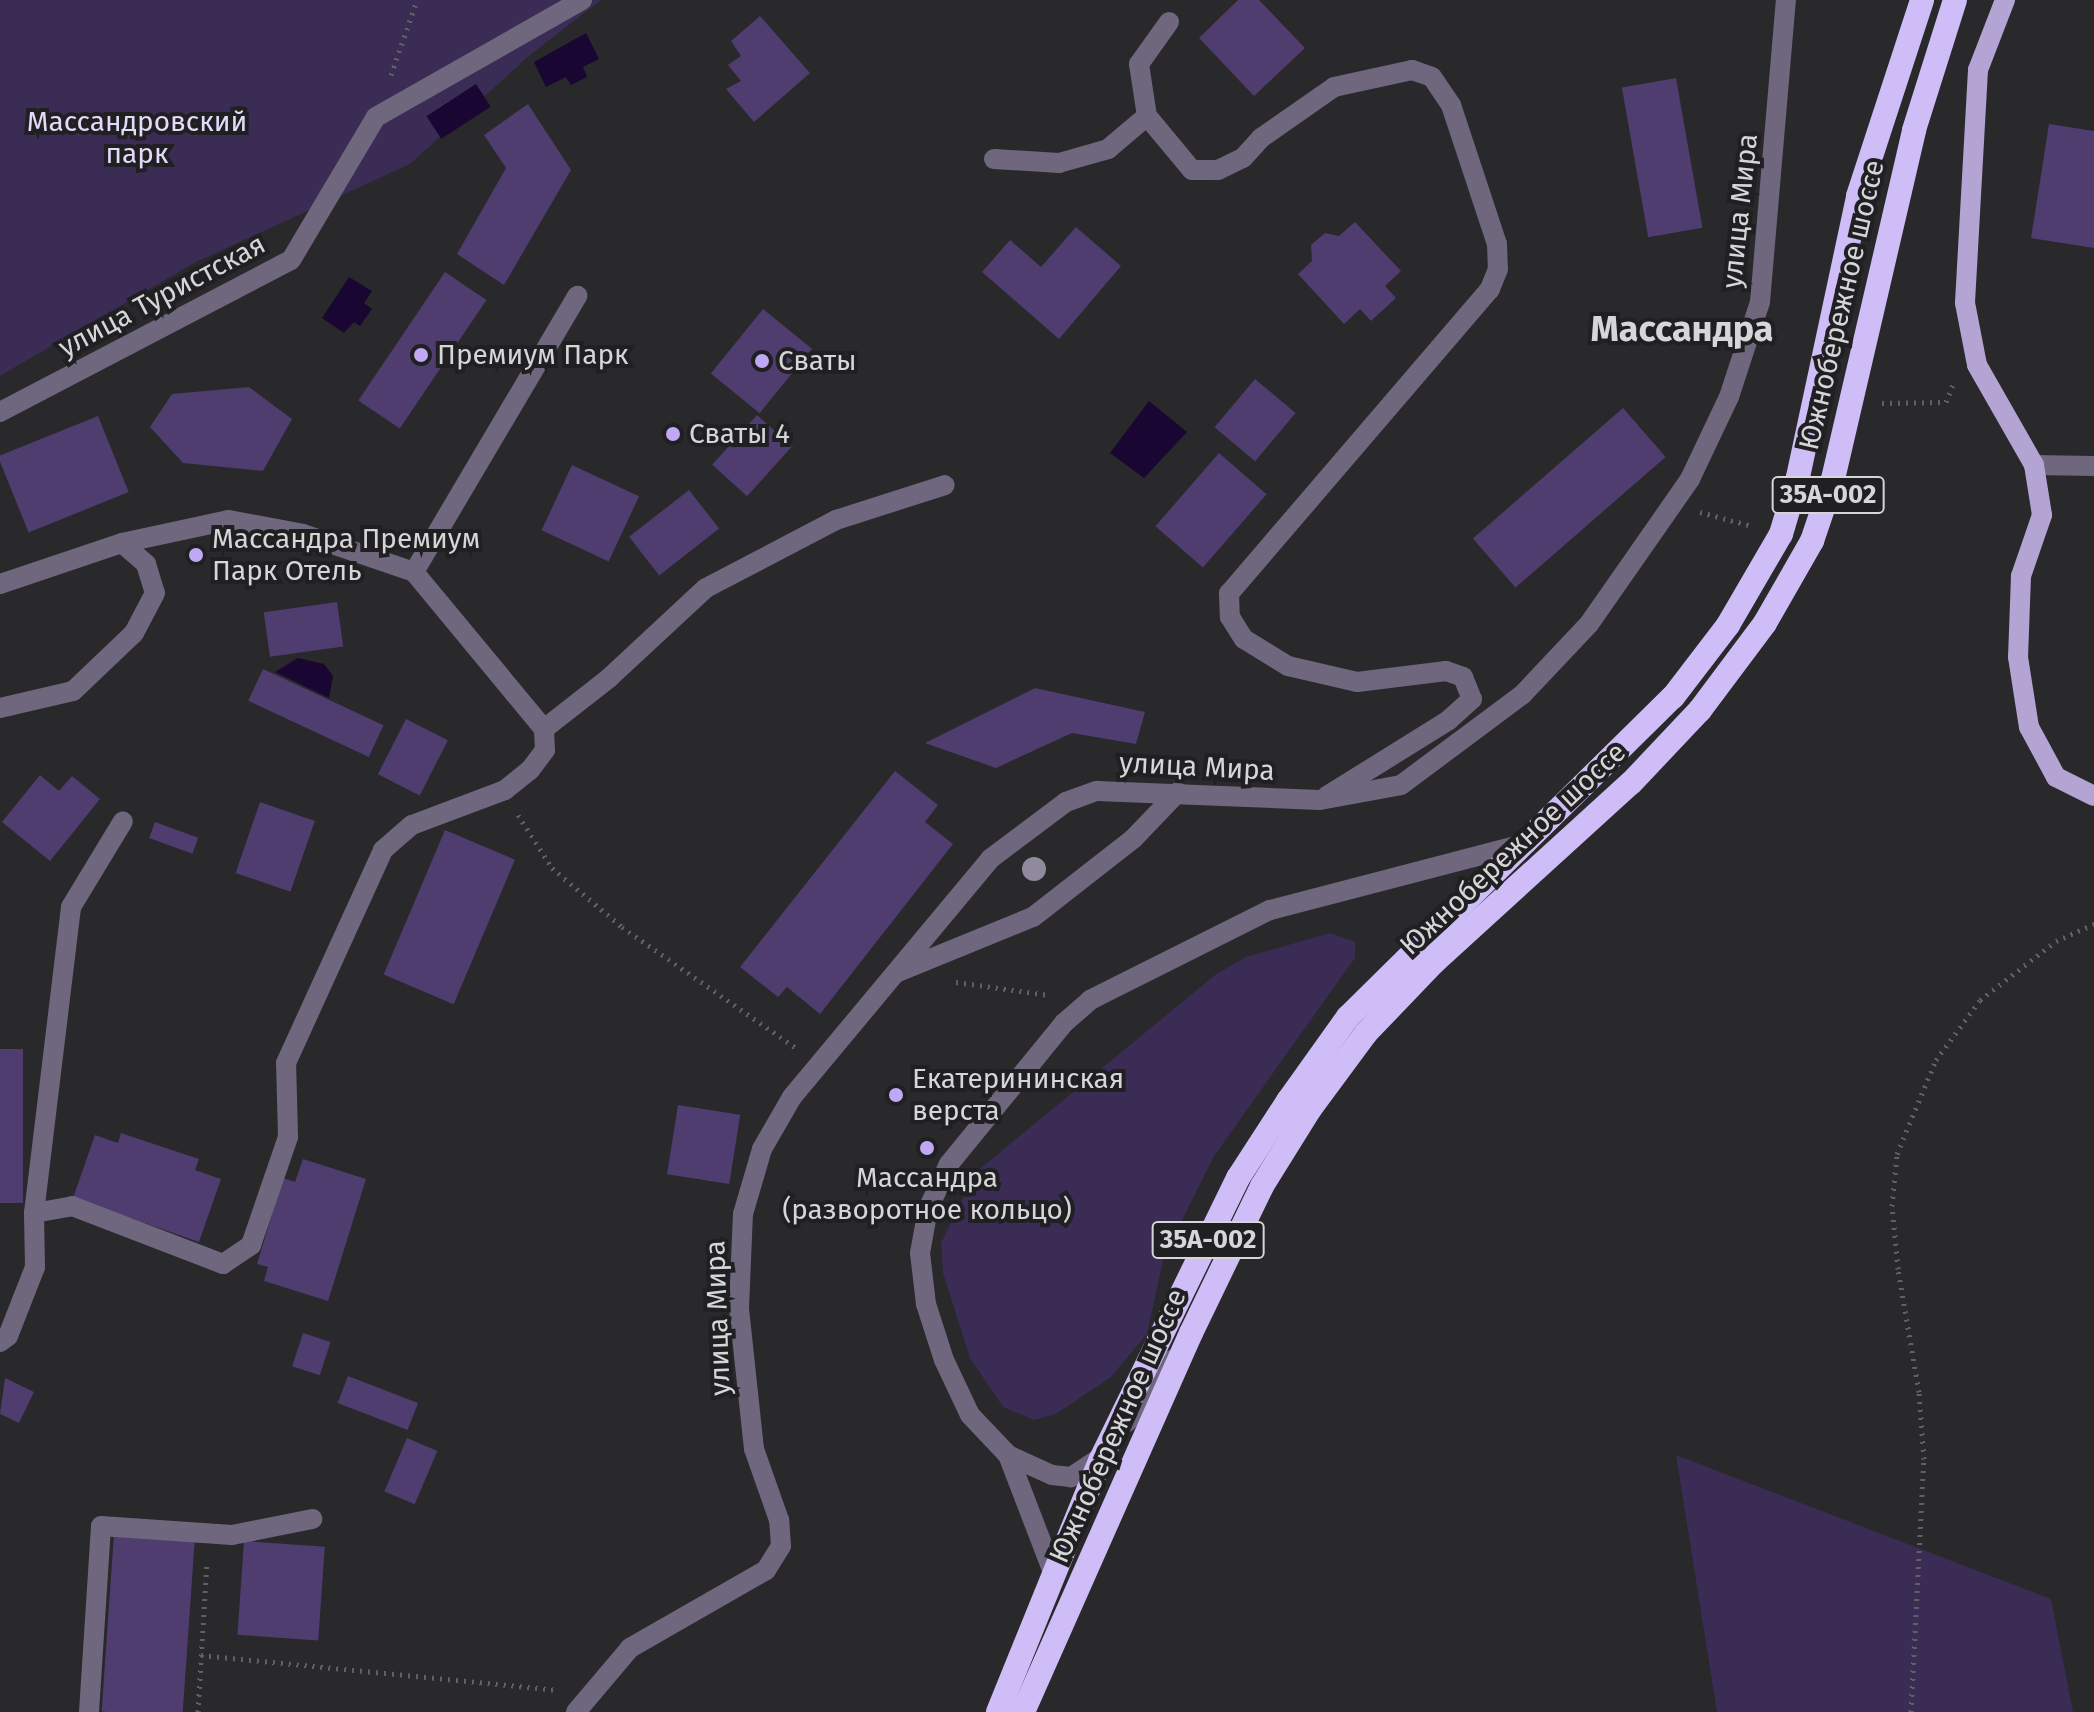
<!DOCTYPE html>
<meta charset="utf-8">
<style>
body{margin:0}
#map{position:relative;width:2094px;height:1712px;overflow:hidden;background:#29282b;font-family:"Fira Sans",sans-serif}
div>[style]{position:absolute}
[style*='--x']{left:calc(var(--x)*1px);top:calc(var(--y)*1px);width:calc(var(--w)*1px);rotate:calc(var(--a)*1deg)}
.green>*{inset:0;background:#3a2c54}
.water>*{inset:0;background:#190632;transform-origin:0 0}
.building>*{inset:0;background:#4e3d6e;transform-origin:0 0}
.path>*{height:5px;margin-top:-2.5px;transform-origin:0;background:repeating-linear-gradient(90deg,#616063 0 2px,transparent 0 8px)}
.minor>*{height:20px;margin:-10px;padding:0 10px;transform-origin:10px;border-radius:10px;background:#6e677e}
.major>*{height:20px;margin:-10px;padding:0 10px;transform-origin:10px;border-radius:10px;background:#b3a4d4}
.highway>*{height:24px;margin:-12px;padding:0 12px;transform-origin:12px;border-radius:12px;background:#cebdf6}
.trees>*{width:24px;height:24px;margin:-12px;border-radius:50%;background:#8f8a9d}
.dots>*{width:22px;height:22px;translate:-50% -50%;box-sizing:border-box;border:4px solid #201f22;border-radius:50%}
span{translate:-50% -50%;white-space:nowrap;text-align:center;line-height:1.15;-webkit-text-stroke:8px #201f22;paint-order:stroke}
.shield-label span{padding:2px 6px;background:#201f22;border:2px solid;border-radius:6px;-webkit-text-stroke-width:0}
.shield-label{font-size:26px;color:#d6d6d8;font-weight:700}
.park-label{font-size:28px;color:#e3dafa}
.street-label{font-size:28px;color:#d6d6d8}
.poi-label{font-size:28px;color:#d6d6d8}
.left{translate:0 -50%;text-align:left}
.district-label{font-size:36px;color:#d6d6d8;font-weight:700}
</style>
<div id="map">
<div class="green">
<div style="clip-path:polygon(0 0,601px 0,530px 55px,410px 164px,194px 263px,0 376px)"></div>
<div style="clip-path:polygon(1330px 933px,1355px 942px,1355px 958px,1214px 1156px,1164px 1256px,1147px 1334px,1111px 1377px,1056px 1414px,1034px 1420px,1003px 1407px,970px 1358px,943px 1273px,941px 1243px,976px 1172px,1215px 975px,1246px 957px)"></div>
<div style="clip-path:polygon(1676px 1455px,2051px 1599px,2073px 1712px,1717px 1712px)"></div>
</div>
<div class="water">
<div style="clip-path:polygon(586px 33px,599px 59px,583px 67px,587px 77px,571px 85px,566px 77px,546px 87px,534px 62px)"></div>
<div style="left:476px;top:84px;width:27px;height:59px;rotate:57deg"></div>
<div style="clip-path:polygon(349px 277px,372px 291px,364px 303px,372px 309px,360px 326px,354px 322px,344px 333px,322px 318px)"></div>
<div style="clip-path:polygon(1149px 401px,1187px 432px,1144px 478px,1110px 453px)"></div>
<div style="clip-path:polygon(298px 658px,324px 664px,333px 676px,329px 698px,275px 672px)"></div>
</div>
<div class="building">
<div style="clip-path:polygon(1238px 0,1259px 0,1305px 48px,1254px 96px,1199px 38px)"></div>
<div style="clip-path:polygon(760px 16px,810px 73px,754px 122px,726px 89px,741px 81px,728px 65px,741px 56px,731px 41px)"></div>
<div style="left:1676px;top:78px;width:152px;height:55px;rotate:80deg"></div>
<div style="clip-path:polygon(528px 104px,571px 170px,504px 285px,457px 254px,506px 168px,484px 135px)"></div>
<div style="clip-path:polygon(2049px 124px,2094px 131px,2094px 248px,2031px 238px)"></div>
<div style="clip-path:polygon(1355px 222px,1401px 271px,1385px 286px,1396px 298px,1371px 321px,1360px 309px,1344px 324px,1298px 274px,1312px 261px,1311px 245px,1325px 233px,1339px 236px)"></div>
<div style="clip-path:polygon(1076px 227px,1121px 266px,1059px 339px,982px 272px,1010px 240px,1041px 267px)"></div>
<div style="left:445px;top:272px;width:50px;height:155px;rotate:34deg"></div>
<div style="left:763px;top:309px;width:63px;height:83px;rotate:39deg"></div>
<div style="left:1255px;top:379px;width:53px;height:63px;rotate:40deg"></div>
<div style="clip-path:polygon(249px 387px,292px 419px,263px 471px,183px 463px,150px 427px,172px 394px)"></div>
<div style="left:1623px;top:408px;width:65px;height:199px;rotate:49deg"></div>
<div style="left:757px;top:415px;width:47px;height:67px;rotate:42deg"></div>
<div style="left:98px;top:416px;width:82px;height:108px;rotate:68deg"></div>
<div style="left:1219px;top:453px;width:63px;height:97px;rotate:41deg"></div>
<div style="left:572px;top:465px;width:74px;height:72px;rotate:25deg"></div>
<div style="left:689px;top:490px;width:49px;height:76px;rotate:52deg"></div>
<div style="left:337px;top:602px;width:45px;height:74px;rotate:82deg"></div>
<div style="left:263px;top:669px;width:133px;height:35px;rotate:25deg"></div>
<div style="clip-path:polygon(1035px 688px,1145px 712px,1136px 744px,1072px 733px,996px 768px,925px 743px)"></div>
<div style="left:406px;top:719px;width:47px;height:62px;rotate:27deg"></div>
<div style="clip-path:polygon(895px 771px,938px 805px,925px 822px,953px 844px,820px 1014px,787px 987px,778px 997px,740px 967px)"></div>
<div style="clip-path:polygon(40px 775px,59px 791px,72px 776px,100px 799px,50px 861px,2px 822px)"></div>
<div style="left:260px;top:802px;width:58px;height:75px;rotate:19deg"></div>
<div style="left:155px;top:822px;width:46px;height:17px;rotate:20deg"></div>
<div style="left:445px;top:830px;width:76px;height:157px;rotate:23deg"></div>
<div style="left:0;top:1049px;width:23px;height:154px"></div>
<div style="left:678px;top:1105px;width:63px;height:70px;rotate:9deg"></div>
<div style="clip-path:polygon(121px 1133px,199px 1159px,195px 1170px,221px 1179px,199px 1242px,73px 1198px,95px 1135px,118px 1143px)"></div>
<div style="clip-path:polygon(303px 1159px,366px 1179px,328px 1301px,264px 1281px,268px 1267px,257px 1264px,283px 1178px,295px 1182px)"></div>
<div style="left:303px;top:1333px;width:29px;height:35px;rotate:18deg"></div>
<div style="left:348px;top:1376px;width:75px;height:29px;rotate:21deg"></div>
<div style="clip-path:polygon(5px 1378px,34px 1392px,19px 1423px,0 1414px)"></div>
<div style="left:407px;top:1438px;width:33px;height:58px;rotate:23deg"></div>
<div style="left:114px;top:1534px;width:81px;height:178px;rotate:4deg"></div>
<div style="left:244px;top:1541px;width:81px;height:94px;rotate:4deg"></div>
</div>
<div class="path">
<div style="--x:391;--y:75;--w:79;--a:-70.9"></div>
<div style="--x:1882;--y:403;--w:64;--a:-0.9"></div>
<div style="--x:1946;--y:402;--w:18;--a:-68"></div>
<div style="--x:1700;--y:512;--w:51;--a:14.9"></div>
<div style="--x:518;--y:815;--w:63;--a:57.3"></div>
<div style="--x:552;--y:868;--w:92;--a:40.1"></div>
<div style="--x:622;--y:927;--w:212;--a:34.8"></div>
<div style="--x:956;--y:982;--w:94;--a:8"></div>
<div style="--x:201;--y:1655;--w:356;--a:5.6"></div>
<div style="--x:198;--y:1712;--w:151;--a:-86.6"></div>
<div style="--x:1911;--y:1712;--w:253;--a:-87.1"></div>
<div style="--x:1924;--y:1459;--w:67;--a:-94.3"></div>
<div style="--x:1919;--y:1392;--w:125;--a:-99.7"></div>
<div style="--x:1898;--y:1269;--w:63;--a:-95.4"></div>
<div style="--x:1892;--y:1206;--w:52;--a:-84.5"></div>
<div style="--x:1897;--y:1154;--w:102;--a:-67.5"></div>
<div style="--x:1936;--y:1060;--w:74;--a:-53.7"></div>
<div style="--x:1980;--y:1000;--w:96;--a:-37.8"></div>
<div style="--x:2056;--y:941;--w:42;--a:-24.1"></div>
</div>
<div class="minor">
<div style="--x:1169;--y:22;--w:52;--a:125.5"></div>
<div style="--x:1139;--y:64;--w:53;--a:81.3"></div>
<div style="--x:1147;--y:116;--w:70;--a:50.2"></div>
<div style="--x:1192;--y:170;--w:26;--a:0"></div>
<div style="--x:1218;--y:170;--w:28;--a:-26"></div>
<div style="--x:1243;--y:158;--w:27;--a:-48"></div>
<div style="--x:1261;--y:138;--w:89;--a:-34.9"></div>
<div style="--x:1334;--y:87;--w:80;--a:-12.3"></div>
<div style="--x:1412;--y:70;--w:21;--a:19"></div>
<div style="--x:1432;--y:77;--w:34;--a:56"></div>
<div style="--x:1451;--y:105;--w:146;--a:71.7"></div>
<div style="--x:1497;--y:244;--w:25;--a:88"></div>
<div style="--x:1498;--y:269;--w:22;--a:112"></div>
<div style="--x:1490;--y:289;--w:401;--a:130.6"></div>
<div style="--x:1229;--y:593;--w:24;--a:88"></div>
<div style="--x:1230;--y:617;--w:26;--a:58"></div>
<div style="--x:1244;--y:639;--w:52;--a:31.5"></div>
<div style="--x:1288;--y:666;--w:71;--a:13.1"></div>
<div style="--x:1357;--y:682;--w:90;--a:-7"></div>
<div style="--x:1446;--y:671;--w:18;--a:19"></div>
<div style="--x:1463;--y:677;--w:24;--a:68"></div>
<div style="--x:1472;--y:699;--w:31;--a:138"></div>
<div style="--x:1449;--y:720;--w:144;--a:148.1"></div>
<div style="--x:994;--y:159;--w:65;--a:3.5"></div>
<div style="--x:1059;--y:163;--w:51;--a:-15.9"></div>
<div style="--x:1108;--y:149;--w:51;--a:-40.2"></div>
<div style="--x:0;--y:412;--w:328;--a:-27.6"></div>
<div style="--x:291;--y:260;--w:166;--a:-59.3"></div>
<div style="--x:376;--y:117;--w:237;--a:-29.6"></div>
<div style="--x:2034;--y:465;--w:60;--a:1"></div>
<div style="--x:122;--y:543;--w:109;--a:-12.1"></div>
<div style="--x:229;--y:520;--w:75;--a:10.7"></div>
<div style="--x:303;--y:534;--w:117;--a:18.9"></div>
<div style="--x:414;--y:572;--w:321;--a:-59.4"></div>
<div style="--x:414;--y:572;--w:204;--a:50.4"></div>
<div style="--x:0;--y:584;--w:129;--a:-18.6"></div>
<div style="--x:122;--y:543;--w:32;--a:41"></div>
<div style="--x:146;--y:564;--w:30;--a:73"></div>
<div style="--x:155;--y:593;--w:45;--a:117.7"></div>
<div style="--x:134;--y:633;--w:84;--a:136.4"></div>
<div style="--x:73;--y:691;--w:75;--a:166.9"></div>
<div style="--x:898;--y:972;--w:146;--a:-22.2"></div>
<div style="--x:1033;--y:917;--w:127;--a:-38"></div>
<div style="--x:1133;--y:839;--w:65;--a:-46.2"></div>
<div style="--x:34;--y:1213;--w:308;--a:-83.1"></div>
<div style="--x:71;--y:907;--w:100;--a:-58.8"></div>
<div style="--x:0;--y:1342;--w:10;--a:-37"></div>
<div style="--x:8;--y:1336;--w:74;--a:-68.6"></div>
<div style="--x:35;--y:1267;--w:54;--a:-91.1"></div>
<div style="--x:34;--y:1213;--w:39;--a:-10"></div>
<div style="--x:72;--y:1206;--w:162;--a:21"></div>
<div style="--x:223;--y:1264;--w:34;--a:-34"></div>
<div style="--x:251;--y:1245;--w:114;--a:-71.1"></div>
<div style="--x:288;--y:1137;--w:74;--a:-91.5"></div>
<div style="--x:286;--y:1063;--w:234;--a:-65.5"></div>
<div style="--x:383;--y:850;--w:38;--a:-41"></div>
<div style="--x:412;--y:825;--w:99;--a:-20.6"></div>
<div style="--x:505;--y:790;--w:32;--a:-39"></div>
<div style="--x:530;--y:770;--w:25;--a:-53"></div>
<div style="--x:545;--y:750;--w:21;--a:-93"></div>
<div style="--x:544;--y:729;--w:83;--a:-38.1"></div>
<div style="--x:609;--y:678;--w:132;--a:-42.9"></div>
<div style="--x:706;--y:588;--w:147;--a:-27.6"></div>
<div style="--x:836;--y:520;--w:114;--a:-17.8"></div>
<div style="--x:1127;--y:1422;--w:77;--a:-54"></div>
<div style="--x:1008;--y:1455;--w:129;--a:69"></div>
<div style="--x:1104;--y:1455;--w:40;--a:146"></div>
<div style="--x:1071;--y:1477;--w:19;--a:-174"></div>
<div style="--x:1052;--y:1475;--w:48;--a:-155.6"></div>
<div style="--x:1008;--y:1455;--w:55;--a:-133.5"></div>
<div style="--x:970;--y:1415;--w:61;--a:-115.3"></div>
<div style="--x:944;--y:1360;--w:59;--a:-107.8"></div>
<div style="--x:926;--y:1304;--w:51;--a:-96.7"></div>
<div style="--x:920;--y:1253;--w:45;--a:-79.7"></div>
<div style="--x:928;--y:1209;--w:50;--a:-65"></div>
<div style="--x:949;--y:1164;--w:182;--a:-50.8"></div>
<div style="--x:1064;--y:1023;--w:35;--a:-41"></div>
<div style="--x:1090;--y:1000;--w:201;--a:-26.6"></div>
<div style="--x:1270;--y:910;--w:266;--a:-14.6"></div>
<div style="--x:89;--y:1712;--w:186;--a:-86.3"></div>
<div style="--x:101;--y:1526;--w:131;--a:3.9"></div>
<div style="--x:232;--y:1535;--w:82;--a:-11.3"></div>
<div style="--x:576;--y:1712;--w:84;--a:-49.8"></div>
<div style="--x:630;--y:1648;--w:157;--a:-29.8"></div>
<div style="--x:766;--y:1570;--w:28;--a:-58"></div>
<div style="--x:781;--y:1546;--w:26;--a:-94"></div>
<div style="--x:779;--y:1520;--w:75;--a:-109.4"></div>
<div style="--x:754;--y:1449;--w:142;--a:-96.1"></div>
<div style="--x:739;--y:1308;--w:94;--a:-87.6"></div>
<div style="--x:743;--y:1214;--w:68;--a:-73.7"></div>
<div style="--x:762;--y:1149;--w:60;--a:-60"></div>
<div style="--x:792;--y:1097;--w:310;--a:-50.2"></div>
<div style="--x:990;--y:859;--w:95;--a:-36.9"></div>
<div style="--x:1066;--y:802;--w:33;--a:-20"></div>
<div style="--x:1097;--y:791;--w:223;--a:2.3"></div>
<div style="--x:1320;--y:800;--w:82;--a:-10.5"></div>
<div style="--x:1401;--y:785;--w:152;--a:-36.7"></div>
<div style="--x:1523;--y:694;--w:96;--a:-46.7"></div>
<div style="--x:1589;--y:624;--w:177;--a:-55.1"></div>
<div style="--x:1690;--y:479;--w:91;--a:-64.6"></div>
<div style="--x:1729;--y:397;--w:100;--a:-71.9"></div>
<div style="--x:1760;--y:302;--w:303;--a:-85.1"></div>
</div>
<div class="major">
<div style="--x:2005;--y:0;--w:75;--a:111.1"></div>
<div style="--x:1978;--y:70;--w:233;--a:93.2"></div>
<div style="--x:1965;--y:303;--w:63;--a:79"></div>
<div style="--x:1977;--y:365;--w:115;--a:60.3"></div>
<div style="--x:2034;--y:465;--w:51;--a:80.9"></div>
<div style="--x:2042;--y:515;--w:65;--a:109"></div>
<div style="--x:2021;--y:576;--w:81;--a:92.1"></div>
<div style="--x:2018;--y:657;--w:71;--a:81.1"></div>
<div style="--x:2029;--y:727;--w:57;--a:61.6"></div>
<div style="--x:2056;--y:777;--w:42;--a:26.6"></div>
</div>
<div class="highway">
<div style="--x:998;--y:1712;--w:271;--a:-67.9"></div>
<div style="--x:1100;--y:1461;--w:315;--a:-64"></div>
<div style="--x:1238;--y:1178;--w:92;--a:-57"></div>
<div style="--x:1288;--y:1101;--w:103;--a:-54.5"></div>
<div style="--x:1348;--y:1017;--w:456;--a:-44.6"></div>
<div style="--x:1673;--y:697;--w:91;--a:-52.6"></div>
<div style="--x:1728;--y:625;--w:105;--a:-59.8"></div>
<div style="--x:1781;--y:534;--w:59;--a:-73.4"></div>
<div style="--x:1798;--y:477;--w:287;--a:-77.9"></div>
<div style="--x:1858;--y:196;--w:206;--a:-71.9"></div>
<div style="--x:1023;--y:1712;--w:415;--a:-66.1"></div>
<div style="--x:1191;--y:1333;--w:163;--a:-64.2"></div>
<div style="--x:1262;--y:1186;--w:91;--a:-58.1"></div>
<div style="--x:1310;--y:1109;--w:94;--a:-53.6"></div>
<div style="--x:1366;--y:1033;--w:98;--a:-46.2"></div>
<div style="--x:1434;--y:962;--w:266;--a:-42.3"></div>
<div style="--x:1631;--y:783;--w:100;--a:-46.6"></div>
<div style="--x:1700;--y:710;--w:109;--a:-53.2"></div>
<div style="--x:1765;--y:623;--w:95;--a:-60.2"></div>
<div style="--x:1812;--y:541;--w:65;--a:-71.3"></div>
<div style="--x:1833;--y:479;--w:358;--a:-76.9"></div>
<div style="--x:1914;--y:130;--w:136;--a:-72.5"></div>
</div>
<div class="trees">
<div style="left:1034px;top:869px"></div>
</div>
<div class="dots">
<div style="left:421px;top:355px;background:#c0a8f4"></div>
<div style="left:762px;top:361px;background:#c0a8f4"></div>
<div style="left:673px;top:434px;background:#c0a8f4"></div>
<div style="left:196px;top:555px;background:#c0a8f4"></div>
<div style="left:896px;top:1095px;background:#c0a8f4"></div>
<div style="left:927px;top:1148px;background:#c0a8f4"></div>
</div>
<div class="shield-label">
<span style="left:1828px;top:495px">35А-002</span>
<span style="left:1208px;top:1240px">35А-002</span>
</div>
<div class="park-label">
<span style="left:137px;top:138px">Массандровский<br>парк</span>
</div>
<div class="street-label">
<span style="left:1740px;top:211px;rotate:-84deg">улица Мира</span>
<span style="left:162px;top:296px;rotate:-28deg">улица Туристская</span>
<span style="left:1842px;top:305px;rotate:-77deg">Южнобережное шоссе</span>
<span style="left:1197px;top:767px;rotate:3deg">улица Мира</span>
<span style="left:1513px;top:849px;rotate:-43deg">Южнобережное шоссе</span>
<span style="left:718px;top:1318px;rotate:-92deg">улица Мира</span>
<span style="left:1118px;top:1426px;rotate:-66deg">Южнобережное шоссе</span>
</div>
<div class="poi-label">
<span class="left" style="left:437px;top:355px">Премиум Парк</span>
<span class="left" style="left:778px;top:361px">Сваты</span>
<span class="left" style="left:689px;top:434px">Сваты 4</span>
<span class="left" style="left:212px;top:555px">Массандра Премиум<br>Парк Отель</span>
<span class="left" style="left:912px;top:1095px">Екатерининская<br>верста</span>
<span style="left:927px;top:1194px">Массандра<br>(разворотное кольцо)</span>
</div>
<div class="district-label">
<span style="left:1682px;top:330px">Массандра</span>
</div>
</div>
